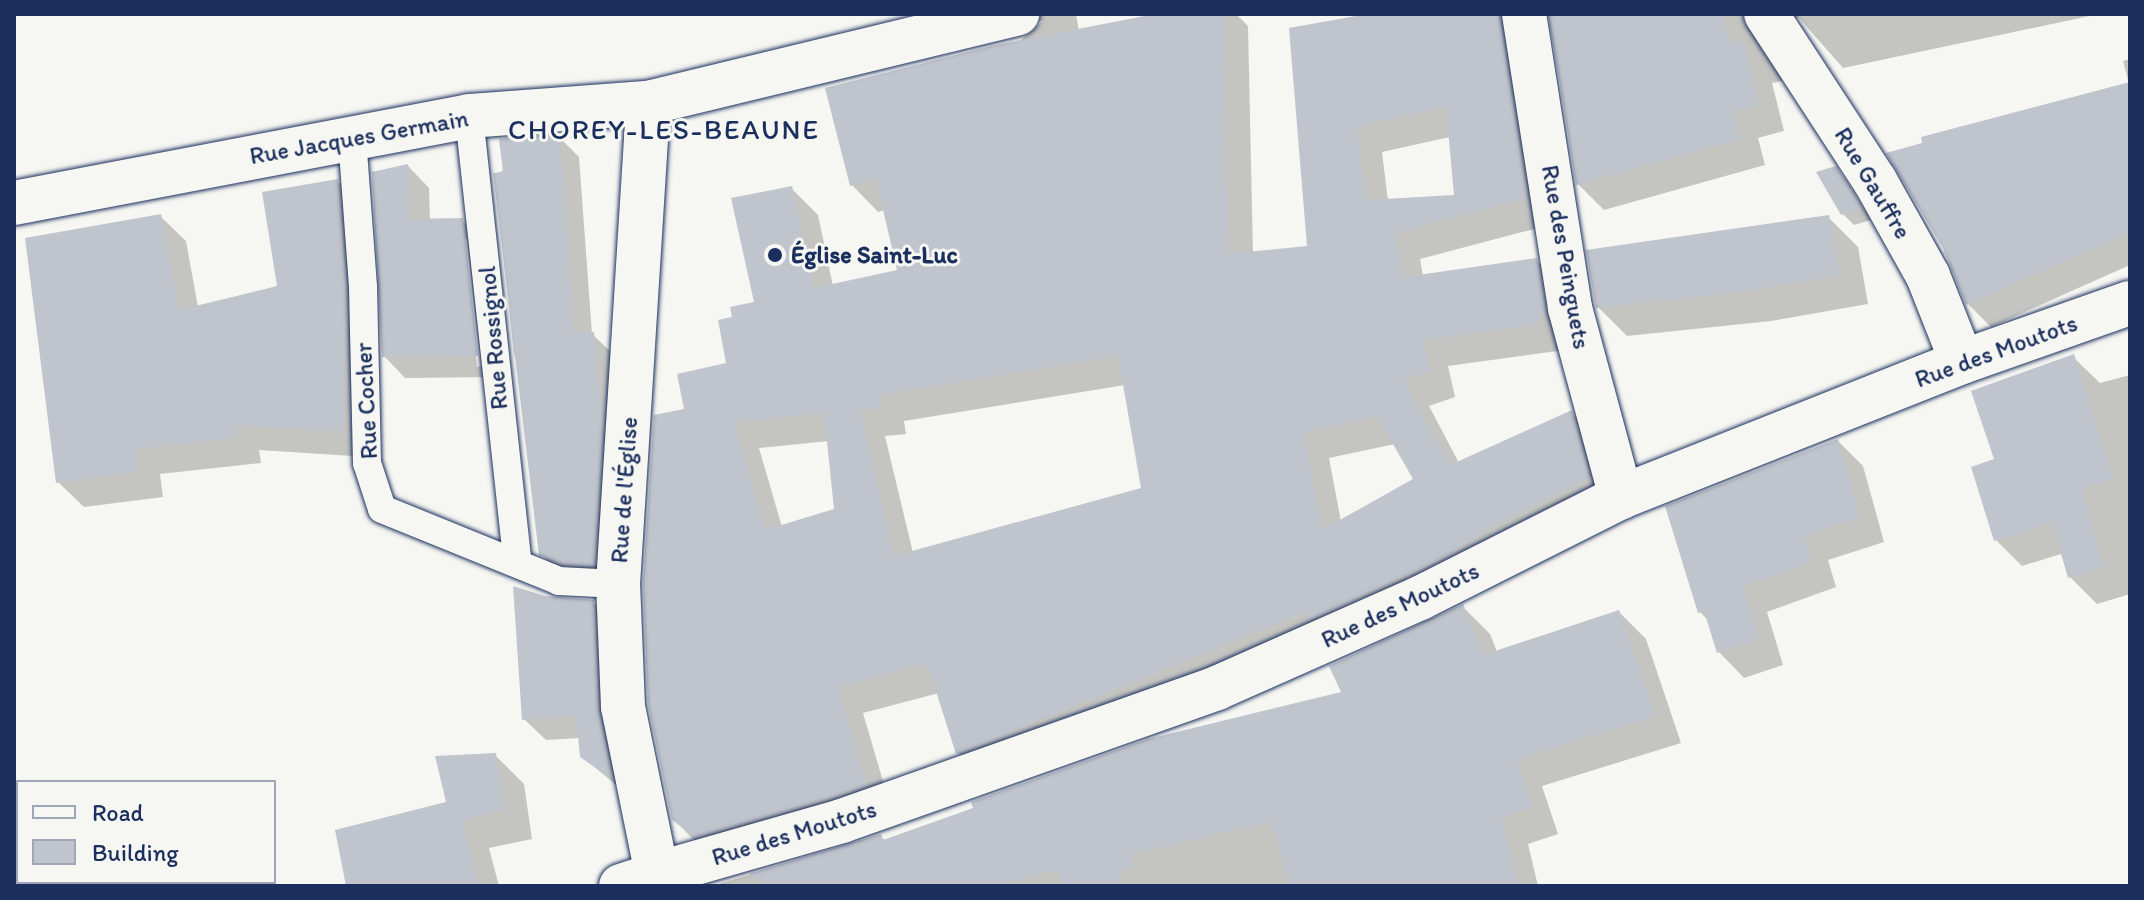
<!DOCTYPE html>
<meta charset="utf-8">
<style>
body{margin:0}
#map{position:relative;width:2144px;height:900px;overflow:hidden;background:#f6f6f2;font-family:Itim,sans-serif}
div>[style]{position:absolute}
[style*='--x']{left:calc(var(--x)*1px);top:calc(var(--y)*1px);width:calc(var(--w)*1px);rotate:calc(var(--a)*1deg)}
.shadow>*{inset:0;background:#0003}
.building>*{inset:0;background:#c0c4cd}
.roads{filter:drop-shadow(0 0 2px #1b2f5e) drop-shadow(0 0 2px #1b2f5e)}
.lane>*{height:28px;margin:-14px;padding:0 14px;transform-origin:14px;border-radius:14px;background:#f6f6f2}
.street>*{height:44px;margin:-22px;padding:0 22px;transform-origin:22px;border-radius:22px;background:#f6f6f2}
.secondary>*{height:44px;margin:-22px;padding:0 22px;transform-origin:22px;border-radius:22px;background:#f6f6f2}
.dots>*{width:22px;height:22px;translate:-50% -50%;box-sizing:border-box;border:4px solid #f6f6f2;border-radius:50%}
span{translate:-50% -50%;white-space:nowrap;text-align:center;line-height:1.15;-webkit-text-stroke:6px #f6f6f2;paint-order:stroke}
.street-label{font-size:24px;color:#1b2f5e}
.poi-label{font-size:24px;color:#1b2f5e;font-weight:700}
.left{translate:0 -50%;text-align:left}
.quarter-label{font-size:28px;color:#1b2f5e;letter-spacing:2px}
.frame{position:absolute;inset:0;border:16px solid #1b2f5e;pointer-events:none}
.legend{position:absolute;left:16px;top:780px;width:260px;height:104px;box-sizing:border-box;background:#f6f6f2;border:2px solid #9ea6b7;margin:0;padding:10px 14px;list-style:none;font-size:24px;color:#1b2f5e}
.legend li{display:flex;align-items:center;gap:16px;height:40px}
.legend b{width:40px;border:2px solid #9ea6b7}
</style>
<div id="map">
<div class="shadow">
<div style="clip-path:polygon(evenodd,995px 14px,1076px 14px,1079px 32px,1164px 14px,1236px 14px,1248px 26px,1253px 254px,1309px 248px,1373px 14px,2099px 14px,1843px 68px,1799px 18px,1779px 18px,1787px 80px,1772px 83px,1784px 131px,1758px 138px,1765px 165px,1604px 210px,1578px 184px,1548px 15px,1526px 31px,1553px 224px,1420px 259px,1423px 276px,1536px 260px,1562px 286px,1565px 350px,1448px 366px,1455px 397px,1429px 406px,1459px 463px,1571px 412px,1597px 439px,1615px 504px,984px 779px,958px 753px,939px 693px,863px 713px,892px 812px,700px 846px,673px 819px,686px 410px,729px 364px,735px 319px,756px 304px,791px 188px,818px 215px,833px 286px,899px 272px,885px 210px,878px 212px,852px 185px,1043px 21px,1004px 23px,995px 14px,1450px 137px,1456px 197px,1388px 201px,1382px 152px,1450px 137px,995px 14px,1125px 385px,1143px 490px,913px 553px,885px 436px,906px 434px,904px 421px,1125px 385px,995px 14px,829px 441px,836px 510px,782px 527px,759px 448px,829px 441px,995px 14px,1395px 444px,1415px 480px,1341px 522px,1329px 458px,1395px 444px)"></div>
<div style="clip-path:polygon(2130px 59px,2130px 265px,1991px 327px,1968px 304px,2129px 84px,2123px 61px)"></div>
<div style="clip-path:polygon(559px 137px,579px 157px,592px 334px,613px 354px,614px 585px,562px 574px,541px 554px,519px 361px,514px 355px,495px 175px)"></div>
<div style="clip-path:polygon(evenodd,408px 166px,429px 188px,430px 221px,462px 220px,483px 241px,498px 377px,405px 378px,384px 356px,408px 166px,463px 239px,467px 239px,481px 366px,477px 367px,463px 239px)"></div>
<div style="clip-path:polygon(1835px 169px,1846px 180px,1871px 220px,1854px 225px,1843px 214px)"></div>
<div style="clip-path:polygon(337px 181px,363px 207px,368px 457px,259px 450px,261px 463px,160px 474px,163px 497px,84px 507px,58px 482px,160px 216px,186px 241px,198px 307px,279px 287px)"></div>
<div style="clip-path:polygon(1828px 217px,1858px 247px,1868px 304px,1771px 321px,1627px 336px,1598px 307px)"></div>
<div style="clip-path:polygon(2073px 357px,2100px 383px,2130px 375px,2130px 594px,2097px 604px,2070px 577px,2061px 554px,2022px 566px,1995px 539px,1996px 460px)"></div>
<div style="clip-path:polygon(1838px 441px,1863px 466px,1884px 542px,1828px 560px,1836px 587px,1767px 612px,1783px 665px,1744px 678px,1719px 652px,1709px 621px,1700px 612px)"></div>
<div style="clip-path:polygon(545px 598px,593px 602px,614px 623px,632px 798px,581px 756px,580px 738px,546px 740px,524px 719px)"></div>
<div style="clip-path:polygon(1463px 607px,1490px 634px,1497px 652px,1619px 612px,1646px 639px,1681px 743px,1542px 786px,1558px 834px,1528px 844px,1538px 886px,712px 886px,880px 836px,886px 841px,1344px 693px)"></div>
<div style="clip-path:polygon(495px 755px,524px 784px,532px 839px,489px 848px,499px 886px,348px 886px,448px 803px)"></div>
</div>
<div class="building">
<div style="clip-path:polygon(evenodd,1155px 14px,1223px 14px,1228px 254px,1307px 246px,1289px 28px,1367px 14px,1500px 14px,1527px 198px,1395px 233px,1404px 277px,1537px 258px,1546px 313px,1539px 314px,1540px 324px,1423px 340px,1430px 371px,1404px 380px,1450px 465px,1572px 410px,1590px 477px,1488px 529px,1445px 557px,1308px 620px,1305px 612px,956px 754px,927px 663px,838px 687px,867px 786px,696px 837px,672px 820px,648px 704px,643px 584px,654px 415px,684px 409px,677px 374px,726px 363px,718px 320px,732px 317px,730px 307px,754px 302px,731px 198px,792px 186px,814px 288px,897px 270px,876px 179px,850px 186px,825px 88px,996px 45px,1155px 14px,1446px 107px,1454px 195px,1366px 200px,1357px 126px,1446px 107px,1155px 14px,1118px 356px,1141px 488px,894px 556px,860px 410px,881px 408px,879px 395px,1118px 356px,1155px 14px,824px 413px,834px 509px,765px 530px,734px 422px,824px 413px,1155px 14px,1377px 416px,1413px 479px,1322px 530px,1304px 432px,1377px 416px)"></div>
<div style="clip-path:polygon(1549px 14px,1722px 14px,1729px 42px,1742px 39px,1759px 105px,1733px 112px,1740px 139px,1576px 185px)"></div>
<div style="clip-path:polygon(2130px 82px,2130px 232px,1966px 305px,1943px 248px,1886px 153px,1922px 143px,1921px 137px)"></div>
<div style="clip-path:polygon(560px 134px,574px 333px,594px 332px,603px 426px,594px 566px,563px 564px,539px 555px,493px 173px,503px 172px,499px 139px)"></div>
<div style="clip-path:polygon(408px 164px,410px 219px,463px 218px,478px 356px,382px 357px,372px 172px)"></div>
<div style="clip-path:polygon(1836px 166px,1854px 194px,1862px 209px,1841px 215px,1816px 172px)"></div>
<div style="clip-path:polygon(338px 179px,348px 357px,343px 357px,343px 432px,235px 425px,236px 438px,136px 449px,138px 472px,56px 483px,25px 238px,161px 214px,179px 310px,277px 286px,262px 192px)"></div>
<div style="clip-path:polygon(1829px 215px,1840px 275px,1741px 292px,1596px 308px,1586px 250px)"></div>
<div style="clip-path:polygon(2074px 354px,2113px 479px,2082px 489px,2104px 568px,2068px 578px,2052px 522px,1994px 541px,1971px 467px,1994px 459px,1971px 391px)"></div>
<div style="clip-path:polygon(1838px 439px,1860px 517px,1804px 535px,1812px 562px,1743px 586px,1759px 639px,1717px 653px,1704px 611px,1698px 613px,1665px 506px)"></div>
<div style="clip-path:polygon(513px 586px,545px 596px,594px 600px,598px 708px,612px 779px,580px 757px,576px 716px,522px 720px)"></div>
<div style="clip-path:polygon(1463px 604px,1483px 655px,1619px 610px,1656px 716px,1517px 759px,1532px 807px,1502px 817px,1518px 886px,1290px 886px,1271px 822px,1130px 854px,1134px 866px,1118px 871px,1122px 886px,1063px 886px,1058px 870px,995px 886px,768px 886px,749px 874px,881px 834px,883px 840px,973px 808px,971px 802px,1148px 739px,1341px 692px,1329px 666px)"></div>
<div style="clip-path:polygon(496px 753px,505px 810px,462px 820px,479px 886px,346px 886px,335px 830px,446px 802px,435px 756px)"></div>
</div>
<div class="roads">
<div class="lane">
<div style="--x:469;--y:116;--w:448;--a:83.8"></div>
<div style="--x:352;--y:137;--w:150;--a:85.8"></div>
<div style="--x:363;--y:287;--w:176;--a:88.7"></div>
<div style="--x:367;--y:463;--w:48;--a:71.9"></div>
<div style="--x:382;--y:509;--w:191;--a:22.1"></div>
<div style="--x:559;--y:581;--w:59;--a:2.9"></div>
</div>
<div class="street">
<div style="--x:1524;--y:14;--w:298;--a:81.1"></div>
<div style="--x:1570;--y:308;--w:196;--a:74.9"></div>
<div style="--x:1766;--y:14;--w:199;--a:56.9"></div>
<div style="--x:1875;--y:181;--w:109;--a:60.8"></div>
<div style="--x:1928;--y:276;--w:92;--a:68.4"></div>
<div style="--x:14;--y:203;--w:463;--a:-10.8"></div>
<div style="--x:469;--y:116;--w:179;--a:-4.2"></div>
<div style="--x:661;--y:886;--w:13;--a:-108"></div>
<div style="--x:657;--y:874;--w:192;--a:-16"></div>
<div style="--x:842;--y:821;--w:398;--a:-19.5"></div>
<div style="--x:1217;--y:688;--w:222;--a:-23.9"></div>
<div style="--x:1420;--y:598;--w:225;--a:-26.7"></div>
<div style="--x:1621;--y:497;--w:367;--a:-21.6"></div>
<div style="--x:1962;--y:362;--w:178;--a:-19.4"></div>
</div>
<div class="secondary">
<div style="--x:621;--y:886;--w:38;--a:-18"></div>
<div style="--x:657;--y:874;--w:170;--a:-101.5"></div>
<div style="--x:623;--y:707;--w:123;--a:-92.3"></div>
<div style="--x:618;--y:584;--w:482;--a:-86.4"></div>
<div style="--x:648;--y:103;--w:380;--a:-13.6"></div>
</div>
</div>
<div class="dots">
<div style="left:775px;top:255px;background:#1b2f5e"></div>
</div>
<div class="street-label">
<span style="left:359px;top:137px;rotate:-10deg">Rue Jacques Germain</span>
<span style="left:1873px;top:183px;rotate:59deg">Rue Gauffre</span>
<span style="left:1566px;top:257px;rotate:80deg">Rue des Peinguets</span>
<span style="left:493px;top:338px;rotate:-95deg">Rue Rossignol</span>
<span style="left:1996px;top:351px;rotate:-20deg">Rue des Moutots</span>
<span style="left:366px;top:401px;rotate:-93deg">Rue Cocher</span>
<span style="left:624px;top:490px;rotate:-86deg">Rue de l'Église</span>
<span style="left:1400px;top:605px;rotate:-25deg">Rue des Moutots</span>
<span style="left:794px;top:833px;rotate:-17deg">Rue des Moutots</span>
</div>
<div class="poi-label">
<span class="left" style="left:791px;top:255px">Église Saint-Luc</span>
</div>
<div class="quarter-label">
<span style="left:664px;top:129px">CHOREY-LES-BEAUNE</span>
</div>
<div class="frame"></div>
<ul class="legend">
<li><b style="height:10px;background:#f6f6f2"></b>Road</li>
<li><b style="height:22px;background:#c0c4cd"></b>Building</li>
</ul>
</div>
